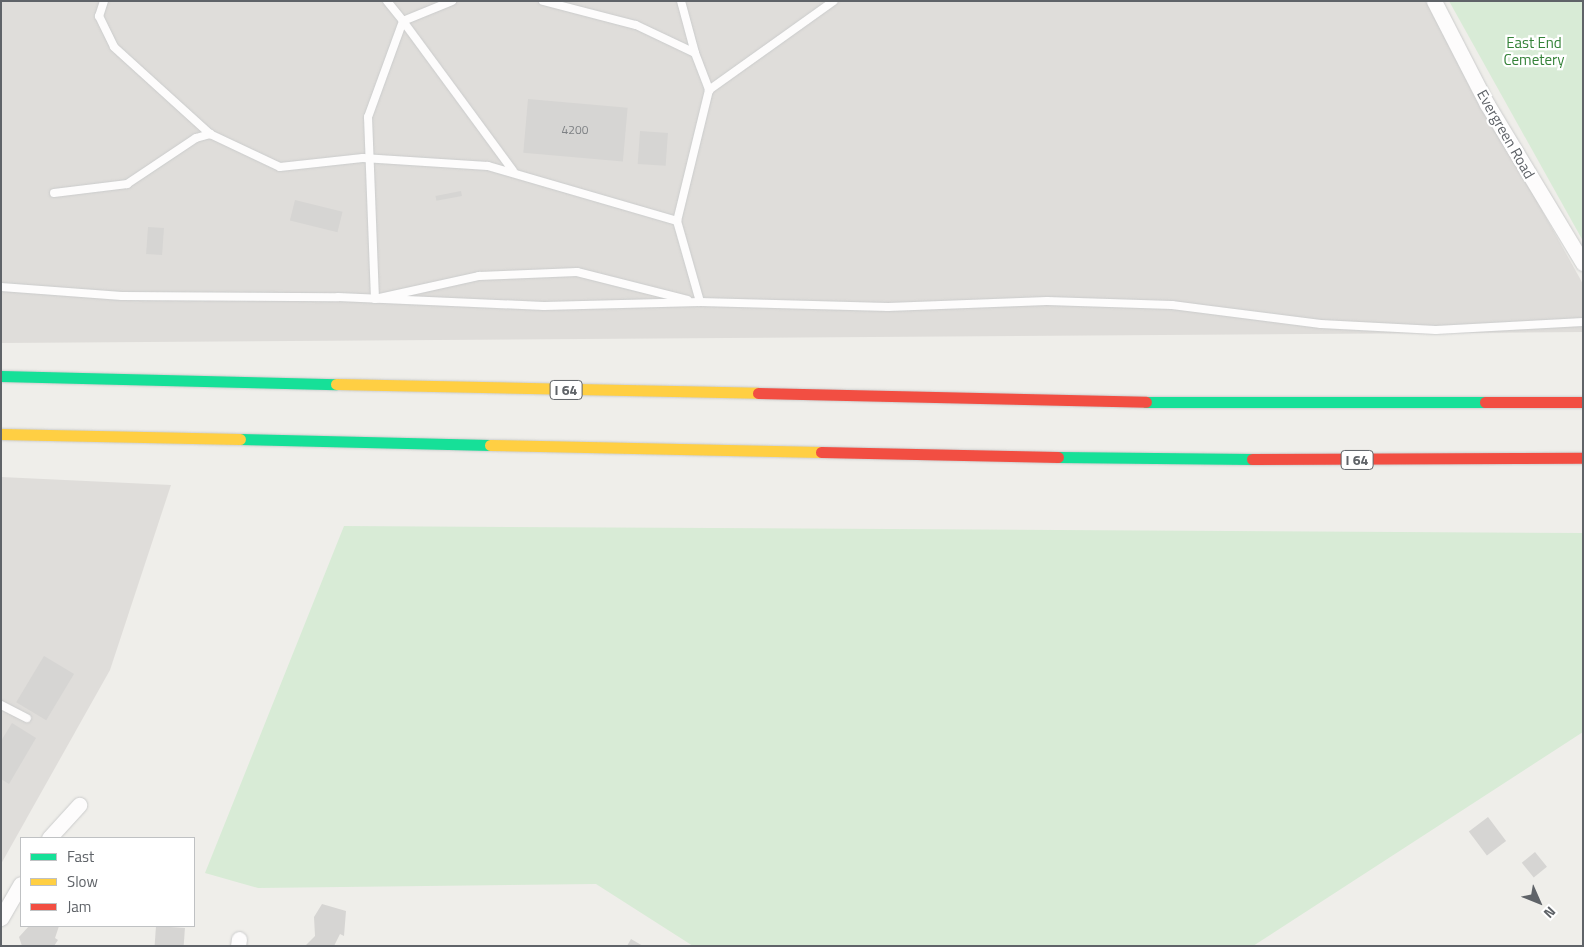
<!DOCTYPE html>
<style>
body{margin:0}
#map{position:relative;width:1584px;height:947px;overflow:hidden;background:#efeeea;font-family:"Titillium Web",sans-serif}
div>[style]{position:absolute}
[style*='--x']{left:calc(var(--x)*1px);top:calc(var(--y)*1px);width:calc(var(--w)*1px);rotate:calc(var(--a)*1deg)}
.industrial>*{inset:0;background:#dfddda}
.green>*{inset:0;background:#d8ebd6}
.building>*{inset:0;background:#d6d5d3;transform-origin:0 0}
.roads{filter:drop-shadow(0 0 1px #cbcccc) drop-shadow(0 0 1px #cbcccc)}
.lane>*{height:8px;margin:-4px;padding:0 4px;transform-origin:4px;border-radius:4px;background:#fdfcfc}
.street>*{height:15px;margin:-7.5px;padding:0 7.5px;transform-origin:7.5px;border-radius:7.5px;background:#fdfcfc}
.fast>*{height:11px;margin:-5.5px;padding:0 5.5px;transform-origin:5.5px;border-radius:5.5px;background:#16e098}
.slow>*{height:11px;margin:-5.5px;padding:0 5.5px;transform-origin:5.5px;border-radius:5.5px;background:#ffcf43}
.jam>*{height:11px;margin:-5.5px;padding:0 5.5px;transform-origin:5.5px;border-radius:5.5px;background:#f24e42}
span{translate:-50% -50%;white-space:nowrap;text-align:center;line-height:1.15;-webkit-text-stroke:4.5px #fff;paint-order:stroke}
.number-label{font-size:12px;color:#7e8184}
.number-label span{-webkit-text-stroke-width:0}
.shield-label span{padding:1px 4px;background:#fff;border:1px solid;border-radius:4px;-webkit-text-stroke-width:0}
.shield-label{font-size:14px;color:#5f6368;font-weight:700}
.park-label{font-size:15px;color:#348238}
.street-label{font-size:15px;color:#5f6368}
.frame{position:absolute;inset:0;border:2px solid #5f6368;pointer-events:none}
.legend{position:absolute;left:20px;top:837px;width:175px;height:90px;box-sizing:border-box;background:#fff;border:1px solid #bfc1c3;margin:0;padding:6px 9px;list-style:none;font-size:15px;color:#5f6368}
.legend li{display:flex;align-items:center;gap:10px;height:25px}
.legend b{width:25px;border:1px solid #bfc1c3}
.north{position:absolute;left:1514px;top:877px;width:50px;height:50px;-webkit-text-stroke:4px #fff;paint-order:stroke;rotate:134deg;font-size:14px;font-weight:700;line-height:20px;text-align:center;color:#5f6368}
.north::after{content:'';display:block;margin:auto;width:18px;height:22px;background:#5f6368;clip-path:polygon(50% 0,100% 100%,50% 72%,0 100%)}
</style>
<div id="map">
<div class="industrial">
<div style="clip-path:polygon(1px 1px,1426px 1px,1583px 284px,1583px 332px,1px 343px)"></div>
<div style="clip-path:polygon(1px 477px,171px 485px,110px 670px,1px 864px)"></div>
</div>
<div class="green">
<div style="clip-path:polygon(1449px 1px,1583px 1px,1583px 241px)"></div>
<div style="clip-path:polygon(344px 526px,1583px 533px,1583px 732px,1253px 946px,693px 946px,596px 884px,258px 888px,205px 873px)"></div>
</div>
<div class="building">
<div style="left:528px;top:99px;width:100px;height:54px;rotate:5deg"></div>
<div style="left:640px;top:131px;width:28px;height:33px;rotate:4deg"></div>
<div style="left:461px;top:191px;width:5px;height:26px;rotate:79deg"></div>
<div style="left:295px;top:200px;width:49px;height:21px;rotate:14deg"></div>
<div style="left:148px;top:227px;width:16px;height:27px;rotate:4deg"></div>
<div style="left:44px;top:656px;width:35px;height:54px;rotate:31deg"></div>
<div style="clip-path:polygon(12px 723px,36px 738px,9px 784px,1px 779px,1px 741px)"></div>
<div style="left:1488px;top:817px;width:30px;height:24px;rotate:53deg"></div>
<div style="left:1535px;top:852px;width:19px;height:17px;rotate:51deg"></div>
<div style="clip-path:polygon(322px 904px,346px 911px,344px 936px,340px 934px,334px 946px,305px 946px,315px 936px,314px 917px)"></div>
<div style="clip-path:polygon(29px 926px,59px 926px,55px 938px,58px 940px,54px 946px,22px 946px,19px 937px)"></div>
<div style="left:156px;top:926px;width:29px;height:20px;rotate:4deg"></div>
<div style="clip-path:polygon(631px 939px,643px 946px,627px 946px)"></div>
</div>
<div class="roads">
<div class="lane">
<div style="--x:104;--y:1;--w:16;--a:108"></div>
<div style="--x:99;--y:16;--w:34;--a:64"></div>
<div style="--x:114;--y:47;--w:130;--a:42.2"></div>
<div style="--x:387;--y:1;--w:26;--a:51"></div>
<div style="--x:403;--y:21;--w:53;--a:-22.2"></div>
<div style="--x:543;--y:1;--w:96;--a:14.5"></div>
<div style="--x:636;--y:25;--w:65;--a:25.4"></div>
<div style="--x:695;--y:53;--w:40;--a:69"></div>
<div style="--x:709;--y:90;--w:135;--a:103.7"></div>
<div style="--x:681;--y:1;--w:54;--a:74.9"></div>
<div style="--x:403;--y:21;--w:102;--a:110"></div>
<div style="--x:368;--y:117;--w:182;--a:87.8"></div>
<div style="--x:375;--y:299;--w:107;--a:-12.5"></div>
<div style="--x:479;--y:276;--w:98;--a:-2.3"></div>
<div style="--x:577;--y:272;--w:114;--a:14.2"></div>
<div style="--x:403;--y:21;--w:186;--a:53.7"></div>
<div style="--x:709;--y:90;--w:153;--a:-35.5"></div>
<div style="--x:54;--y:193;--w:74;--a:-7"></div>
<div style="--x:127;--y:184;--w:83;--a:-33.7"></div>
<div style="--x:196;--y:138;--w:15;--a:-16"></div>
<div style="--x:210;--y:134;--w:77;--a:25.2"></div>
<div style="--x:280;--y:167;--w:83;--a:-6.2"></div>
<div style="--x:363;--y:158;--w:125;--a:3.7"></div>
<div style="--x:488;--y:166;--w:197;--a:16.2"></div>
<div style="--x:677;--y:221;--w:84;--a:74.1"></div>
<div style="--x:700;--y:302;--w:188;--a:1.5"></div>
<div style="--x:888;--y:307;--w:159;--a:-2.2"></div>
<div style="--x:1047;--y:301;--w:125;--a:1.8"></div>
<div style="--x:1172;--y:305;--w:150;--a:7.3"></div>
<div style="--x:1321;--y:324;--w:115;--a:3"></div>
<div style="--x:1436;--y:330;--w:147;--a:-3.1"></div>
<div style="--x:1;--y:287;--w:121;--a:4.3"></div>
<div style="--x:122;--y:296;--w:216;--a:0.3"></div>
<div style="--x:338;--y:297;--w:206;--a:2.5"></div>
<div style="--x:544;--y:306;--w:156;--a:-1.5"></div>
<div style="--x:1;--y:705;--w:29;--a:27"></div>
</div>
<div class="street">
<div style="--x:1434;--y:1;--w:116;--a:62.8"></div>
<div style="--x:1487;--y:104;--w:186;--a:58.9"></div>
<div style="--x:49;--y:838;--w:45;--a:-47.7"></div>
<div style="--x:1;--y:918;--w:39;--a:-60"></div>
<div style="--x:238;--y:946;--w:7;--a:-82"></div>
</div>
<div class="fast">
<div style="--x:1;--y:376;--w:335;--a:1.4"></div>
<div style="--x:1146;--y:402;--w:339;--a:0"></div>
<div style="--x:240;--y:439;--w:250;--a:1.4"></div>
<div style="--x:1058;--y:457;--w:194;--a:0.6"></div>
</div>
<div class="slow">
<div style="--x:336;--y:384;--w:422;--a:1.2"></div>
<div style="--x:1;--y:434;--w:239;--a:1.2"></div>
<div style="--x:490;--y:445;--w:331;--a:1.2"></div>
</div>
<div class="jam">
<div style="--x:758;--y:393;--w:388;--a:1.3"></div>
<div style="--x:1485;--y:402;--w:98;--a:0"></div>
<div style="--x:821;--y:452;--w:237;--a:1.2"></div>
<div style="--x:1252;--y:459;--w:331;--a:-0.2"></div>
</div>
</div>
<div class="number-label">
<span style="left:575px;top:130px">4200</span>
</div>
<div class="shield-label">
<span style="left:566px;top:390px">I 64</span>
<span style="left:1357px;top:460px">I 64</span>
</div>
<div class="park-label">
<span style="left:1534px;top:51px">East End<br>Cemetery</span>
</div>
<div class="street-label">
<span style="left:1506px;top:134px;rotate:60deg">Evergreen Road</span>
</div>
<div class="frame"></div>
<ul class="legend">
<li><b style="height:6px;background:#16e098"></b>Fast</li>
<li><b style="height:6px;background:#ffcf43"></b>Slow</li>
<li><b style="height:6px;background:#f24e42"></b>Jam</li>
</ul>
<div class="north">N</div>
</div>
